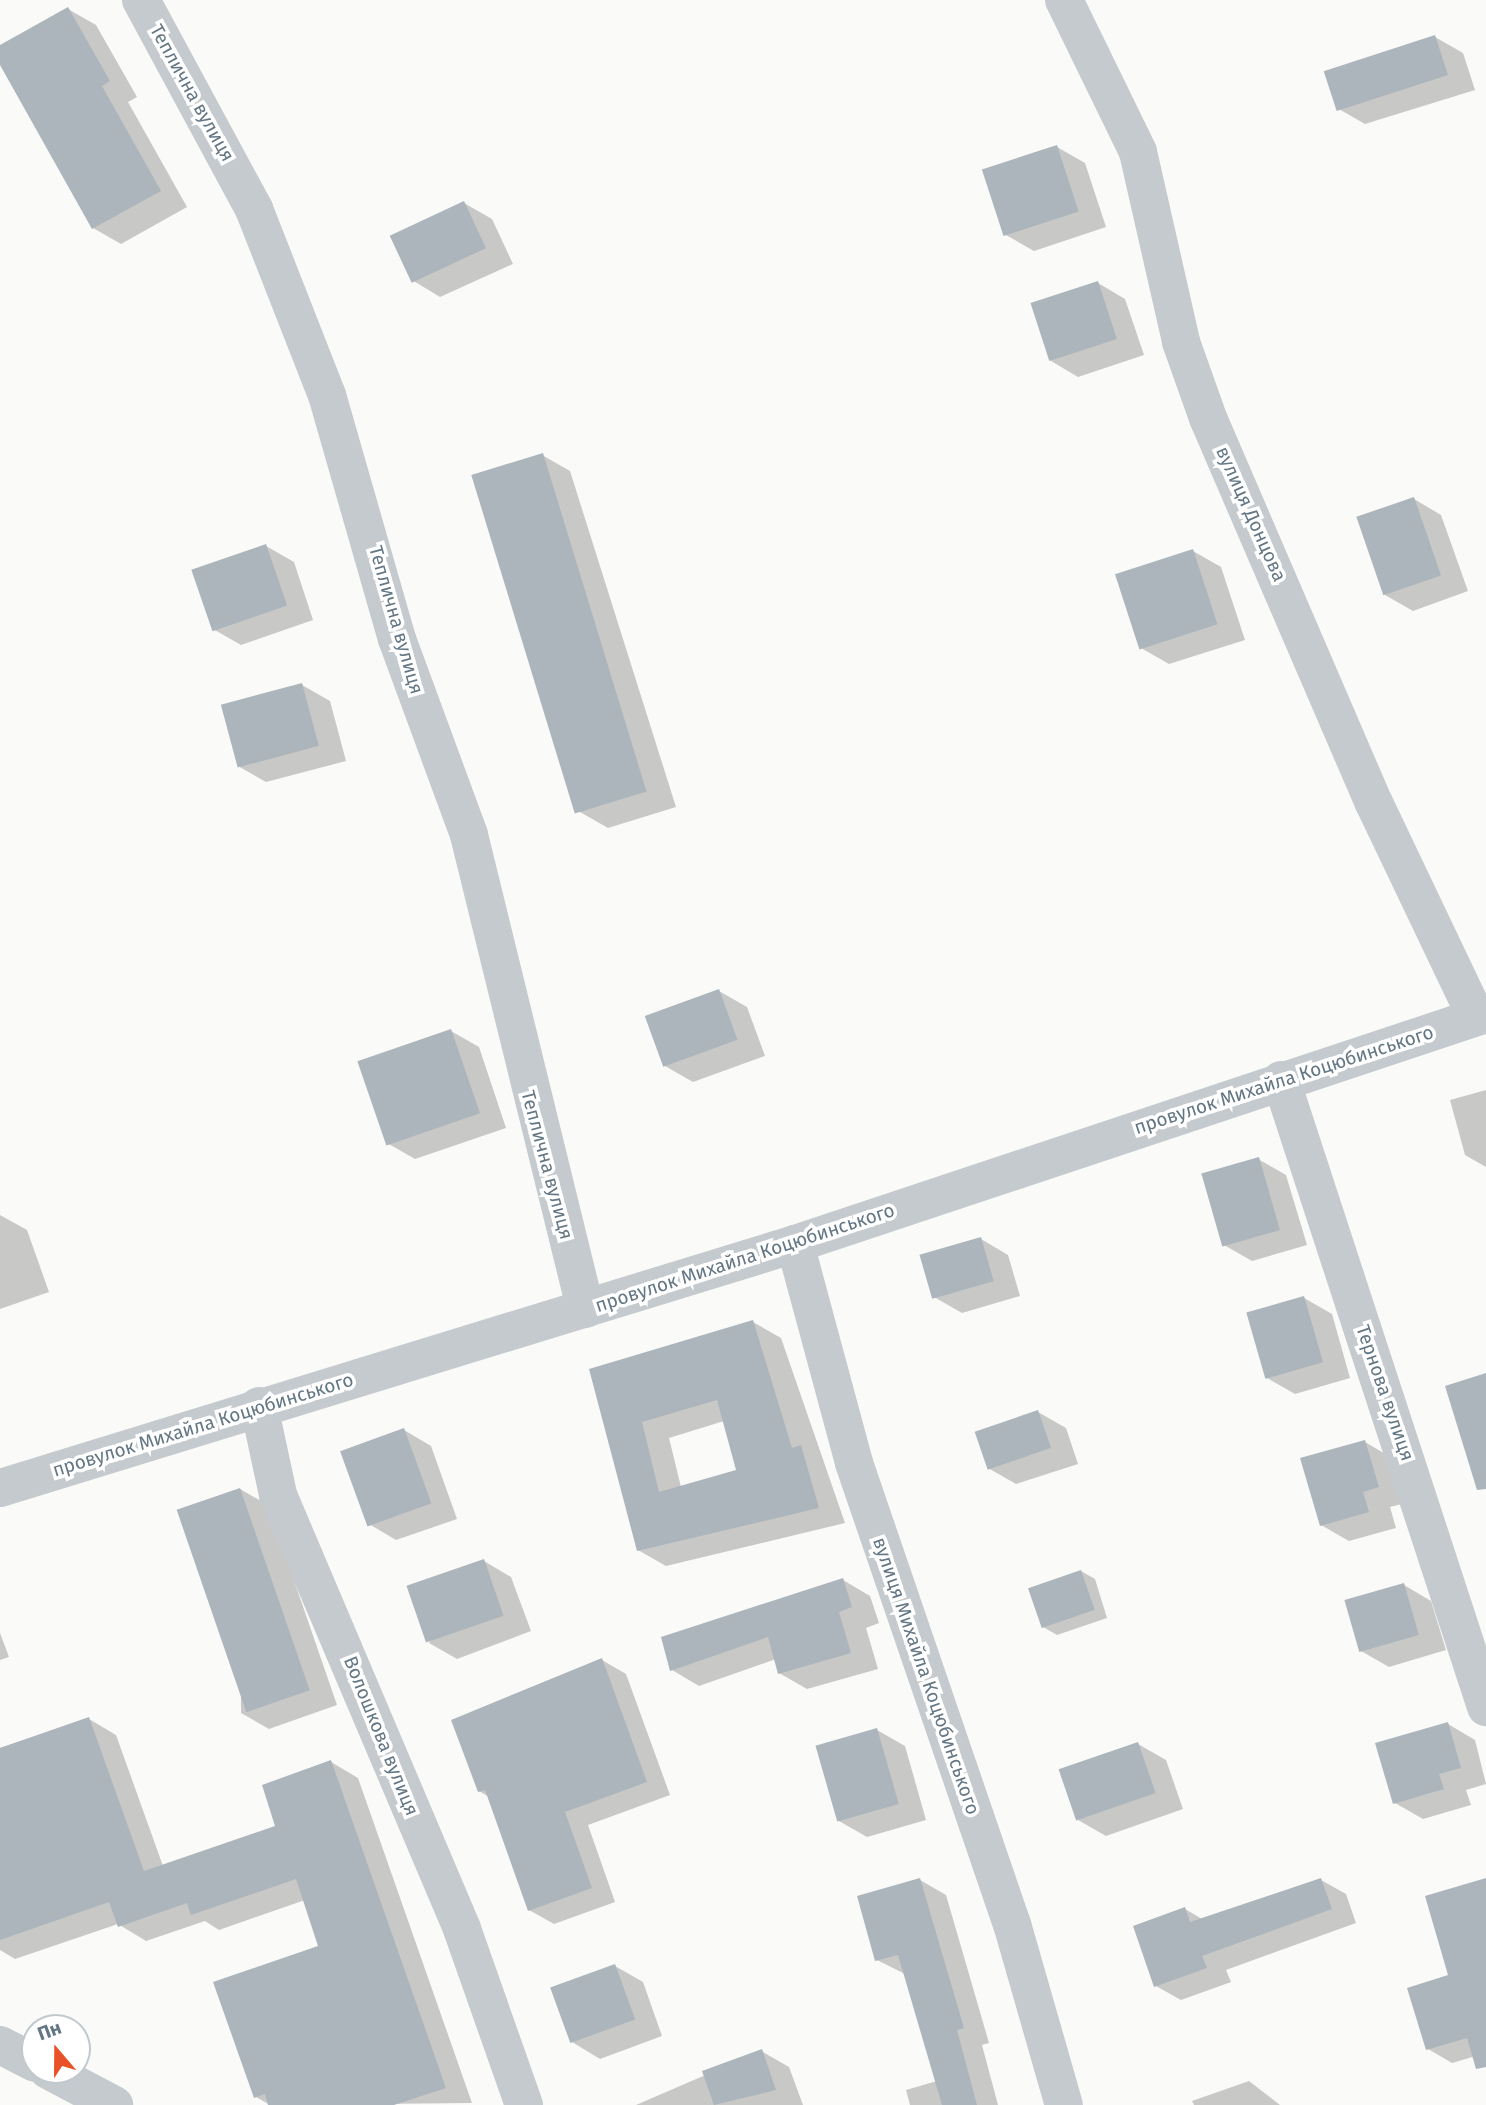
<!DOCTYPE html>
<meta charset="utf-8">
<style>
body{margin:0}
#map{position:relative;width:1486px;height:2105px;overflow:hidden;background:#fafaf8;font-family:"Fira Sans",sans-serif}
div>[style]{position:absolute}
[style*='--x']{left:calc(var(--x)*1px);top:calc(var(--y)*1px);width:calc(var(--w)*1px);rotate:calc(var(--a)*1deg)}
.shadow>*{inset:0;background:#0003}
.building>*{inset:0;background:#acb5bb;transform-origin:0 0}
.minor>*{height:38px;margin:-19px;padding:0 19px;transform-origin:19px;border-radius:19px;background:#c5cace}
span{translate:-50% -50%;white-space:nowrap;text-align:center;line-height:1.15;-webkit-text-stroke:7px #fff;paint-order:stroke}
.street-label{font-size:19px;color:#647784}
.north{position:absolute;left:21px;top:2014px;width:70px;height:70px;box-sizing:border-box;background:#fff;border:2px solid #c1c9ce;border-radius:50%;rotate:340deg;font-size:19px;font-weight:700;line-height:28px;text-align:center;color:#647784}
.north::after{content:'';display:block;margin:auto;width:24px;height:32px;background:#e95229;clip-path:polygon(50% 0,100% 100%,50% 72%,0 100%)}
</style>
<div id="map">
<div class="shadow">
<div style="clip-path:polygon(68px 9px,96px 25px,137px 97px,128px 102px,187px 207px,121px 244px,93px 228px,0 61px,0 47px)"></div>
<div style="clip-path:polygon(1435px 37px,1463px 53px,1475px 90px,1365px 124px,1337px 108px)"></div>
<div style="clip-path:polygon(1057px 147px,1085px 163px,1106px 227px,1034px 251px,1006px 235px)"></div>
<div style="clip-path:polygon(464px 203px,492px 219px,513px 264px,440px 297px,412px 280px)"></div>
<div style="clip-path:polygon(1098px 283px,1125px 299px,1144px 355px,1078px 377px,1051px 361px)"></div>
<div style="clip-path:polygon(542px 455px,570px 471px,676px 807px,608px 828px,580px 812px)"></div>
<div style="clip-path:polygon(1414px 499px,1441px 515px,1468px 591px,1413px 611px,1385px 595px)"></div>
<div style="clip-path:polygon(266px 546px,294px 562px,313px 620px,241px 645px,213px 629px)"></div>
<div style="clip-path:polygon(1193px 551px,1221px 567px,1245px 640px,1169px 664px,1141px 648px)"></div>
<div style="clip-path:polygon(302px 685px,330px 701px,346px 761px,266px 782px,238px 766px)"></div>
<div style="clip-path:polygon(719px 991px,747px 1007px,765px 1056px,693px 1082px,665px 1066px)"></div>
<div style="clip-path:polygon(451px 1031px,479px 1047px,506px 1128px,415px 1159px,387px 1143px)"></div>
<div style="clip-path:polygon(1486px 1090px,1486px 1167px,1465px 1155px,1450px 1100px)"></div>
<div style="clip-path:polygon(1258px 1159px,1286px 1175px,1307px 1245px,1252px 1261px,1224px 1245px)"></div>
<div style="clip-path:polygon(0 1215px,27px 1230px,49px 1292px,0 1309px)"></div>
<div style="clip-path:polygon(981px 1239px,1008px 1255px,1020px 1296px,962px 1313px,934px 1297px)"></div>
<div style="clip-path:polygon(1304px 1298px,1332px 1314px,1350px 1378px,1295px 1394px,1267px 1378px)"></div>
<div style="clip-path:polygon(evenodd,753px 1322px,781px 1338px,845px 1523px,666px 1566px,638px 1550px,591px 1370px,753px 1322px,724px 1421px,739px 1471px,681px 1487px,669px 1438px,724px 1421px)"></div>
<div style="clip-path:polygon(1038px 1412px,1066px 1428px,1078px 1464px,1016px 1484px,988px 1468px)"></div>
<div style="clip-path:polygon(404px 1430px,431px 1446px,457px 1519px,396px 1540px,369px 1524px)"></div>
<div style="clip-path:polygon(1365px 1442px,1392px 1458px,1406px 1503px,1390px 1507px,1396px 1528px,1349px 1541px,1321px 1525px)"></div>
<div style="clip-path:polygon(240px 1489px,268px 1505px,337px 1705px,269px 1729px,241px 1713px)"></div>
<div style="clip-path:polygon(484px 1561px,511px 1577px,531px 1631px,457px 1659px,429px 1643px)"></div>
<div style="clip-path:polygon(1081px 1571px,1095px 1579px,1107px 1618px,1057px 1635px,1043px 1627px)"></div>
<div style="clip-path:polygon(843px 1580px,870px 1596px,879px 1623px,866px 1628px,878px 1669px,807px 1689px,779px 1673px,776px 1659px,699px 1686px,672px 1670px)"></div>
<div style="clip-path:polygon(1404px 1585px,1431px 1601px,1446px 1650px,1389px 1667px,1361px 1651px)"></div>
<div style="clip-path:polygon(0 1633px,9px 1657px,0 1660px)"></div>
<div style="clip-path:polygon(602px 1660px,626px 1674px,670px 1795px,588px 1825px,615px 1902px,554px 1924px,529px 1910px,489px 1797px,479px 1791px)"></div>
<div style="clip-path:polygon(89px 1719px,116px 1735px,163px 1866px,278px 1827px,331px 1762px,358px 1778px,472px 2103px,270px 2105px,256px 2097px,320px 1947px,305px 1900px,219px 1930px,205px 1921px,146px 1941px,118px 1924px,15px 1959px,0 1950px,0 1748px)"></div>
<div style="clip-path:polygon(1448px 1724px,1475px 1740px,1486px 1784px,1466px 1790px,1471px 1805px,1423px 1819px,1395px 1803px)"></div>
<div style="clip-path:polygon(877px 1730px,905px 1746px,926px 1820px,867px 1837px,839px 1821px)"></div>
<div style="clip-path:polygon(1138px 1744px,1166px 1760px,1183px 1809px,1106px 1836px,1078px 1820px)"></div>
<div style="clip-path:polygon(920px 1880px,946px 1895px,989px 2043px,982px 2045px,998px 2105px,910px 2105px,906px 2090px,937px 2081px,905px 1974px,877px 1960px)"></div>
<div style="clip-path:polygon(1321px 1880px,1346px 1894px,1356px 1923px,1226px 1970px,1231px 1982px,1181px 2000px,1156px 1986px,1185px 1909px,1202px 1919px)"></div>
<div style="clip-path:polygon(1486px 1880px,1486px 2053px,1452px 2063px,1428px 2049px)"></div>
<div style="clip-path:polygon(615px 1966px,643px 1982px,662px 2036px,600px 2059px,572px 2042px)"></div>
<div style="clip-path:polygon(761px 2051px,789px 2067px,803px 2105px,636px 2105px)"></div>
<div style="clip-path:polygon(1249px 2081px,1280px 2105px,1194px 2105px,1192px 2101px)"></div>
</div>
<div class="building">
<div style="clip-path:polygon(68px 7px,110px 81px,102px 86px,161px 191px,92px 229px,0 65px,0 45px)"></div>
<div style="left:1435px;top:35px;width:42px;height:117px;rotate:72deg"></div>
<div style="left:1057px;top:145px;width:70px;height:79px;rotate:72deg"></div>
<div style="left:464px;top:201px;width:52px;height:82px;rotate:65deg"></div>
<div style="left:1098px;top:281px;width:61px;height:71px;rotate:72deg"></div>
<div style="left:543px;top:453px;width:354px;height:75px;rotate:73deg"></div>
<div style="left:1414px;top:497px;width:83px;height:61px;rotate:71deg"></div>
<div style="left:266px;top:544px;width:65px;height:79px;rotate:71deg"></div>
<div style="left:1193px;top:549px;width:79px;height:82px;rotate:72deg"></div>
<div style="left:302px;top:683px;width:65px;height:84px;rotate:75deg"></div>
<div style="left:719px;top:989px;width:54px;height:79px;rotate:70deg"></div>
<div style="left:451px;top:1029px;width:89px;height:99px;rotate:71deg"></div>
<div style="left:1259px;top:1157px;width:76px;height:60px;rotate:74deg"></div>
<div style="left:981px;top:1237px;width:46px;height:64px;rotate:74deg"></div>
<div style="left:1304px;top:1296px;width:69px;height:60px;rotate:74deg"></div>
<div style="clip-path:polygon(evenodd,753px 1320px,792px 1448px,801px 1445px,819px 1508px,637px 1551px,589px 1369px,753px 1320px,717px 1400px,736px 1470px,659px 1492px,642px 1422px,717px 1400px)"></div>
<div style="clip-path:polygon(1486px 1373px,1486px 1489px,1477px 1490px,1445px 1386px)"></div>
<div style="left:1038px;top:1410px;width:40px;height:67px;rotate:71deg"></div>
<div style="left:404px;top:1428px;width:80px;height:68px;rotate:70deg"></div>
<div style="clip-path:polygon(1365px 1440px,1379px 1487px,1363px 1492px,1369px 1512px,1320px 1526px,1300px 1458px)"></div>
<div style="left:240px;top:1488px;width:214px;height:67px;rotate:71deg"></div>
<div style="left:484px;top:1559px;width:60px;height:82px;rotate:71deg"></div>
<div style="left:1081px;top:1570px;width:42px;height:56px;rotate:71deg"></div>
<div style="clip-path:polygon(843px 1578px,852px 1607px,839px 1612px,851px 1653px,778px 1674px,768px 1637px,670px 1671px,661px 1637px)"></div>
<div style="left:1404px;top:1583px;width:54px;height:62px;rotate:74deg"></div>
<div style="clip-path:polygon(602px 1658px,647px 1782px,565px 1812px,592px 1888px,528px 1911px,485px 1790px,478px 1792px,451px 1720px)"></div>
<div style="clip-path:polygon(89px 1717px,144px 1871px,275px 1826px,262px 1785px,331px 1760px,446px 2088px,394px 2105px,268px 2105px,265px 2094px,254px 2098px,213px 1982px,318px 1946px,296px 1879px,191px 1915px,187px 1903px,118px 1927px,109px 1902px,0 1940px,0 1748px)"></div>
<div style="clip-path:polygon(1448px 1722px,1461px 1768px,1439px 1774px,1444px 1789px,1393px 1804px,1375px 1743px)"></div>
<div style="left:877px;top:1728px;width:79px;height:64px;rotate:74deg"></div>
<div style="left:1138px;top:1742px;width:54px;height:84px;rotate:71deg"></div>
<div style="clip-path:polygon(920px 1878px,964px 2028px,957px 2030px,977px 2105px,942px 2105px,898px 1955px,875px 1961px,857px 1896px)"></div>
<div style="clip-path:polygon(1321px 1878px,1332px 1909px,1202px 1956px,1207px 1968px,1154px 1987px,1133px 1926px,1185px 1907px,1190px 1922px)"></div>
<div style="clip-path:polygon(1486px 1878px,1486px 2067px,1476px 2069px,1467px 2038px,1426px 2050px,1407px 1988px,1448px 1975px,1425px 1896px)"></div>
<div style="left:615px;top:1964px;width:59px;height:69px;rotate:70deg"></div>
<div style="clip-path:polygon(762px 2049px,776px 2090px,714px 2105px,702px 2071px)"></div>
</div>
<div class="minor">
<div style="--x:141;--y:0;--w:238;--a:61.6"></div>
<div style="--x:254;--y:209;--w:200;--a:68.6"></div>
<div style="--x:327;--y:395;--w:254;--a:74"></div>
<div style="--x:397;--y:639;--w:209;--a:69.8"></div>
<div style="--x:469;--y:835;--w:488;--a:76.2"></div>
<div style="--x:1064;--y:0;--w:169;--a:64"></div>
<div style="--x:1138;--y:152;--w:195;--a:77.2"></div>
<div style="--x:1181;--y:342;--w:81;--a:70.4"></div>
<div style="--x:1208;--y:418;--w:419;--a:66.7"></div>
<div style="--x:1374;--y:803;--w:237;--a:64.5"></div>
<div style="--x:1281;--y:1080;--w:660;--a:71.89"></div>
<div style="--x:795;--y:1244;--w:227;--a:74.9"></div>
<div style="--x:854;--y:1463;--w:487;--a:71.1"></div>
<div style="--x:1012;--y:1924;--w:188;--a:74"></div>
<div style="--x:259;--y:1406;--w:91;--a:77.9"></div>
<div style="--x:278;--y:1495;--w:471;--a:67"></div>
<div style="--x:462;--y:1929;--w:187;--a:70.6"></div>
<div style="--x:0;--y:1488;--w:832;--a:-17.06"></div>
<div style="--x:795;--y:1244;--w:728;--a:-18.41"></div>
<div style="--x:0;--y:2045;--w:39;--a:27"></div>
<div style="--x:48;--y:2070;--w:75;--a:27.9"></div>
</div>
<div class="street-label">
<span style="left:192px;top:93px;rotate:61deg">Теплична вулиця</span>
<span style="left:1251px;top:514px;rotate:66deg">вулиця Донцова</span>
<span style="left:396px;top:620px;rotate:74deg">Теплична вулиця</span>
<span style="left:1284px;top:1080px;rotate:-18deg">провулок Михайла Коцюбинського</span>
<span style="left:547px;top:1165px;rotate:75deg">Теплична вулиця</span>
<span style="left:745px;top:1258px;rotate:-18deg">провулок Михайла Коцюбинського</span>
<span style="left:1385px;top:1393px;rotate:71deg">Тернова вулиця</span>
<span style="left:203px;top:1425px;rotate:-17deg">провулок Михайла Коцюбинського</span>
<span style="left:926px;top:1676px;rotate:71deg">вулиця Михайла Коцюбинського</span>
<span style="left:381px;top:1736px;rotate:68deg">Волошкова вулиця</span>
</div>
<div class="north">Пн</div>
</div>
